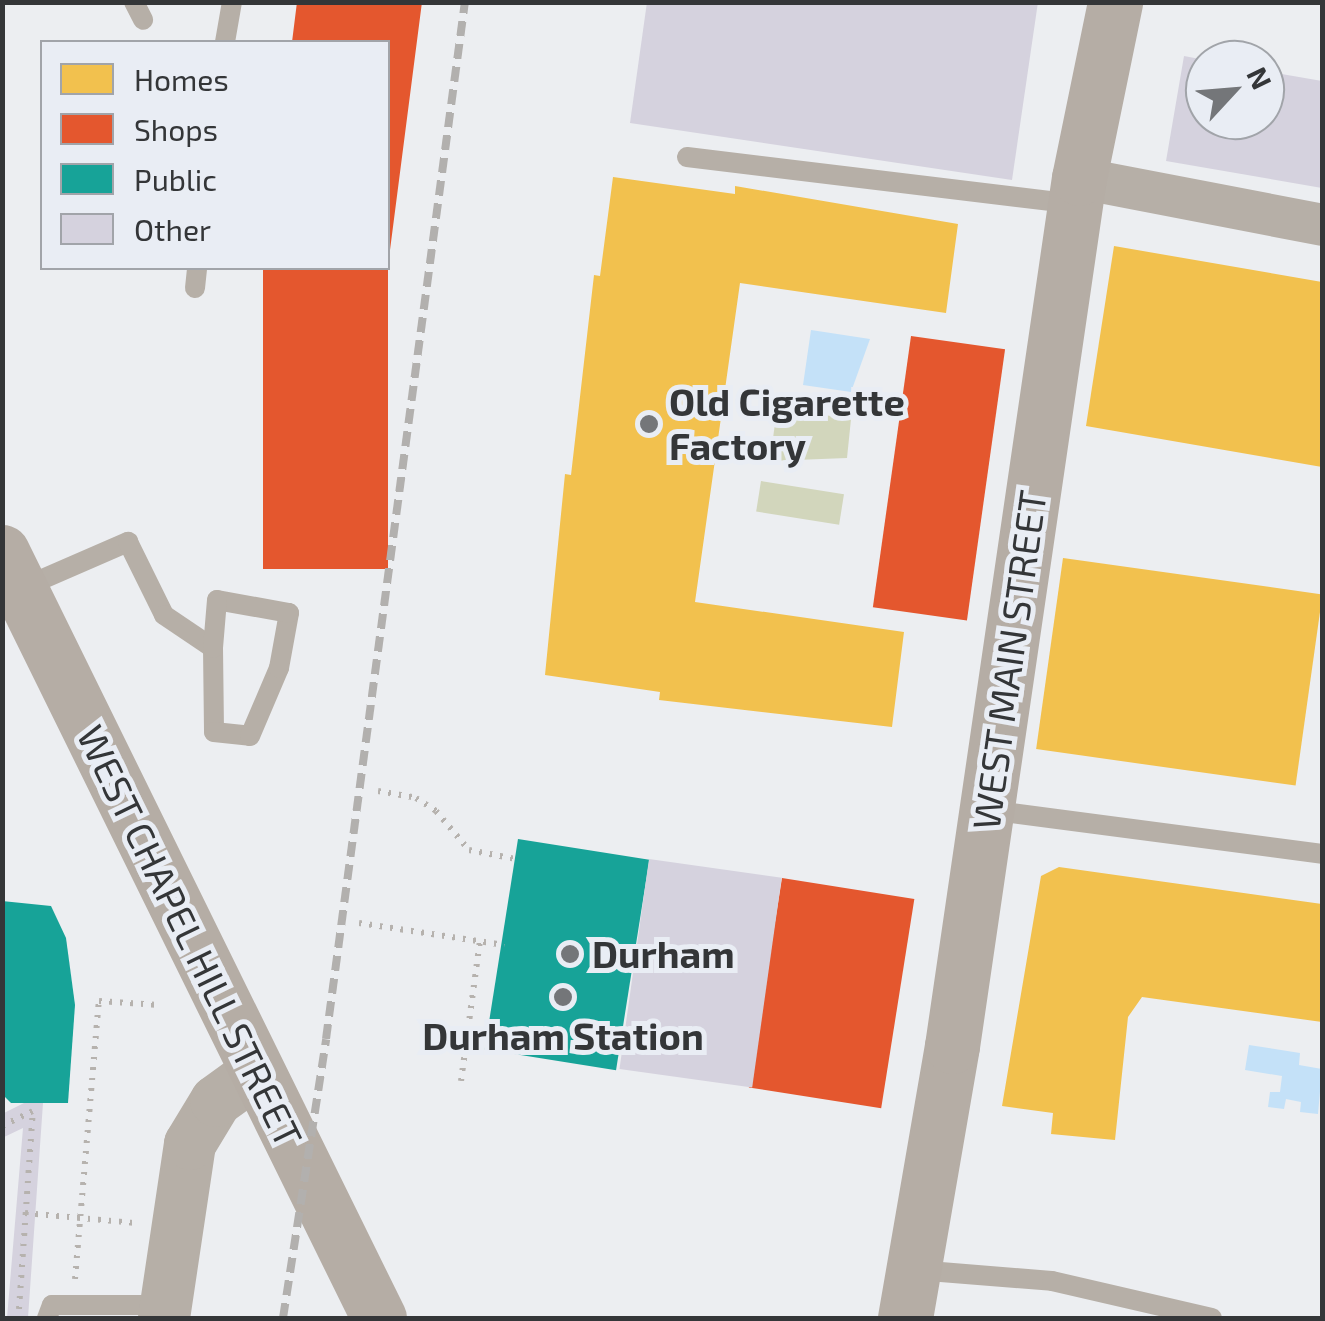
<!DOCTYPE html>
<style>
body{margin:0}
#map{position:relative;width:1325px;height:1321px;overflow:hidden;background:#eceef1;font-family:"Exo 2",sans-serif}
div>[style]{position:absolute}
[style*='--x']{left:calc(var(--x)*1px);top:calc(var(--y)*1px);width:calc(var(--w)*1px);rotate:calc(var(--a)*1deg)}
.green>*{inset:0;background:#d2d6bc;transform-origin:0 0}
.water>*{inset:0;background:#c4e1f8}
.homes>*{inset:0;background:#f2c14e;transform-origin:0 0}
.shops>*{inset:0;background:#e4572e;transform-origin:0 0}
.public>*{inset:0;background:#17a398;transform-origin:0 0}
.building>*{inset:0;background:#d5d2de;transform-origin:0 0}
.path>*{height:6px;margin-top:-3px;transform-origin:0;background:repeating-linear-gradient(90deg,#b6b2ae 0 2.5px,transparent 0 10.5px)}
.service>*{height:20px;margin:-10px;padding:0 10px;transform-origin:10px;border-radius:10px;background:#b6afa7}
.minor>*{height:42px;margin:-21px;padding:0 21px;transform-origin:21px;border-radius:21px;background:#b6afa7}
.tertiary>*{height:52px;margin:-26px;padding:0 26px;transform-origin:26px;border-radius:26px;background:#b6afa7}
.secondary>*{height:55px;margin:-27.5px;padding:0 27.5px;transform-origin:27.5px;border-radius:27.5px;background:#b5ada5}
.rail>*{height:8px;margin-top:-4px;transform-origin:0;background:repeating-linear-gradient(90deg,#b2b0ae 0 15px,transparent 0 23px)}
.dots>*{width:28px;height:28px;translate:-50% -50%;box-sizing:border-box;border:5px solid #e9edf4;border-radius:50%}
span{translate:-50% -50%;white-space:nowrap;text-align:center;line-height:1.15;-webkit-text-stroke:10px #e9edf4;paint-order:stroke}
.poi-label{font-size:38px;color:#343638;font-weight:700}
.left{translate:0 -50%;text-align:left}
.street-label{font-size:38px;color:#343638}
.frame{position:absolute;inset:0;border:5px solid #343638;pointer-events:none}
.legend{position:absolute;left:40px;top:40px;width:350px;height:230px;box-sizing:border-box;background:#e9edf4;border:2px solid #a1a4a9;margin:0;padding:12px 18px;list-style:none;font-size:30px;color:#343638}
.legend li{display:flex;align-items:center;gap:20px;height:50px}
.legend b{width:50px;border:2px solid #a1a4a9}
.north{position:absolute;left:1185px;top:40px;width:100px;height:100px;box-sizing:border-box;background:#e9edf4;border:2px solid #a1a4a9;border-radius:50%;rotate:64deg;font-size:28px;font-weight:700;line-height:40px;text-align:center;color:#343638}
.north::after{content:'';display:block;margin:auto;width:35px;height:45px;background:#747679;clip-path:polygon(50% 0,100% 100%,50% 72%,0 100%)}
</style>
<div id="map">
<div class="green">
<div style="clip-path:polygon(777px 408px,851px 419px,847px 458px,770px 461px)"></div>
<div style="left:761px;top:481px;width:84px;height:31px;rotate:9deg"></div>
</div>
<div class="water">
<div style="clip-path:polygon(811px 330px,870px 339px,851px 392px,803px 385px)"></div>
<div style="clip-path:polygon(1249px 1045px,1300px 1053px,1299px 1065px,1322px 1069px,1318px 1114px,1300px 1112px,1301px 1102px,1286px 1099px,1284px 1109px,1268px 1107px,1270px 1092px,1280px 1092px,1282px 1076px,1245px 1070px)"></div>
</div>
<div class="homes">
<div style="clip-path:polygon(613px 177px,735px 194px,735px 186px,958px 224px,946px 313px,740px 283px,695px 602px,904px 632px,892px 727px,659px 700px,660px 692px,545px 675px,565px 474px,571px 475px,594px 275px,600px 276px)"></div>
<div style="clip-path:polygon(1114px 246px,1322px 282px,1322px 467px,1086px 426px)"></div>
<div style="left:1063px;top:558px;width:262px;height:193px;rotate:8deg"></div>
<div style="clip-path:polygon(1059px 867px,1322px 904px,1322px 1022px,1142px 997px,1128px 1017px,1115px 1140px,1051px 1134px,1053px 1113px,1002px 1106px,1041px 876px)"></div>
</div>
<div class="shops">
<div style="clip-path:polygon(297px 2px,422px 2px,390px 250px,388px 42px,292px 42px)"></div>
<div style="left:263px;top:268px;width:125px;height:301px"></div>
<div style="left:911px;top:336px;width:95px;height:274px;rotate:8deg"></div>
<div style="left:782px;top:878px;width:134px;height:212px;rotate:9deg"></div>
</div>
<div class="public">
<div style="left:518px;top:839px;width:133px;height:213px;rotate:9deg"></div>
<div style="clip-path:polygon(2px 901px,51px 906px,66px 938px,75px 1005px,68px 1103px,11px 1103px,2px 1094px)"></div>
</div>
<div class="building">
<div style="clip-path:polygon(647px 2px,1038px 2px,1012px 180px,630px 123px)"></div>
<div style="clip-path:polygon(1184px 56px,1205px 60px,1205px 120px,1265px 120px,1265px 71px,1322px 81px,1322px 188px,1166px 161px)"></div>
<div style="left:649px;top:859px;width:134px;height:212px;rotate:8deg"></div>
<div style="clip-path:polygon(24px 1103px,43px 1103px,28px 1318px,7px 1318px,23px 1128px,2px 1138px,2px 1114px)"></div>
</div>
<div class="path">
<div style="--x:378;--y:791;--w:39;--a:10"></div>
<div style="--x:416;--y:798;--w:24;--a:33"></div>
<div style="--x:436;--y:811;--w:51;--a:49.8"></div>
<div style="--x:469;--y:850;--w:48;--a:10.8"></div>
<div style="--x:359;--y:923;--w:147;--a:8.6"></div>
<div style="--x:461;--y:1081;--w:141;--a:-82.3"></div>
<div style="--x:2;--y:1126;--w:34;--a:-26"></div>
<div style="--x:25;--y:1213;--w:109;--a:5.2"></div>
<div style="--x:75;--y:1279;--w:279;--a:-85.1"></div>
<div style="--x:99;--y:1001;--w:60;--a:3.8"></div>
<div style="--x:19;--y:1309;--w:198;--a:-86"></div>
</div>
<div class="service">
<div style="--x:134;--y:2;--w:20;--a:63"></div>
<div style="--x:225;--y:42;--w:41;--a:-80.1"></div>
<div style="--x:687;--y:157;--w:390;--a:6.9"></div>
<div style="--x:195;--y:288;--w:20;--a:-84"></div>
<div style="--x:22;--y:588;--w:116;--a:-23.5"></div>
<div style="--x:128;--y:542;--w:81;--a:63.7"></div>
<div style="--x:164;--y:615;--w:59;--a:34"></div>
<div style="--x:213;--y:648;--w:84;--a:89.3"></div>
<div style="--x:214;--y:732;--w:36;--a:6"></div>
<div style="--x:250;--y:736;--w:74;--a:-66.9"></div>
<div style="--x:279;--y:668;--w:56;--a:-79.7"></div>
<div style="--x:289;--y:613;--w:73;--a:-169.8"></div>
<div style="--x:217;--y:600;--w:48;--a:94.8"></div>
<div style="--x:989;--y:810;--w:336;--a:7.5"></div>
<div style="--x:916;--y:1270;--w:136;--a:4.6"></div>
<div style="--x:1052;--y:1281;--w:164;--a:13"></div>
<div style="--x:47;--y:1318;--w:14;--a:-69"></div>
<div style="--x:52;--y:1305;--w:112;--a:0"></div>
</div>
<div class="minor">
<div style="--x:1079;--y:178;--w:248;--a:10.9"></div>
</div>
<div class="tertiary">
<div style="--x:164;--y:1318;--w:176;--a:-81.5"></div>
<div style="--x:190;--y:1144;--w:50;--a:-58.8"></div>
<div style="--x:216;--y:1101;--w:49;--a:-35.9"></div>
</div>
<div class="secondary">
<div style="--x:2;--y:552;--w:854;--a:63.8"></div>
<div style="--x:905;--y:1318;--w:276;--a:-80.2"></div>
<div style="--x:952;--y:1046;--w:877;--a:-81.68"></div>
<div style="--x:1079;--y:178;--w:180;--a:-78.4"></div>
</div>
<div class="rail">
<div style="--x:283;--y:1318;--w:282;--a:-81.2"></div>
<div style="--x:326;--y:1039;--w:1046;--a:-82.37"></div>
</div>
<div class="dots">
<div style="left:649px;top:424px;background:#747679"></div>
<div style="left:570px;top:954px;background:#747679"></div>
<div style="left:563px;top:997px;background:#747679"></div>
</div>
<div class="poi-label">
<span class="left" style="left:669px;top:424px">Old Cigarette<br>Factory</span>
<span class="left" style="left:592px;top:954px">Durham</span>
<span style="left:563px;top:1036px">Durham Station</span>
</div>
<div class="street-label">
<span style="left:1009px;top:660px;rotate:-82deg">WEST MAIN STREET</span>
<span style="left:190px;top:936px;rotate:64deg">WEST CHAPEL HILL STREET</span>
</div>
<div class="frame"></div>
<ul class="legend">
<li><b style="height:28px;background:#f2c14e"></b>Homes</li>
<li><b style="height:28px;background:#e4572e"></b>Shops</li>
<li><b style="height:28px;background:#17a398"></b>Public</li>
<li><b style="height:28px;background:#d5d2de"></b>Other</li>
</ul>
<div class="north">N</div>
</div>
